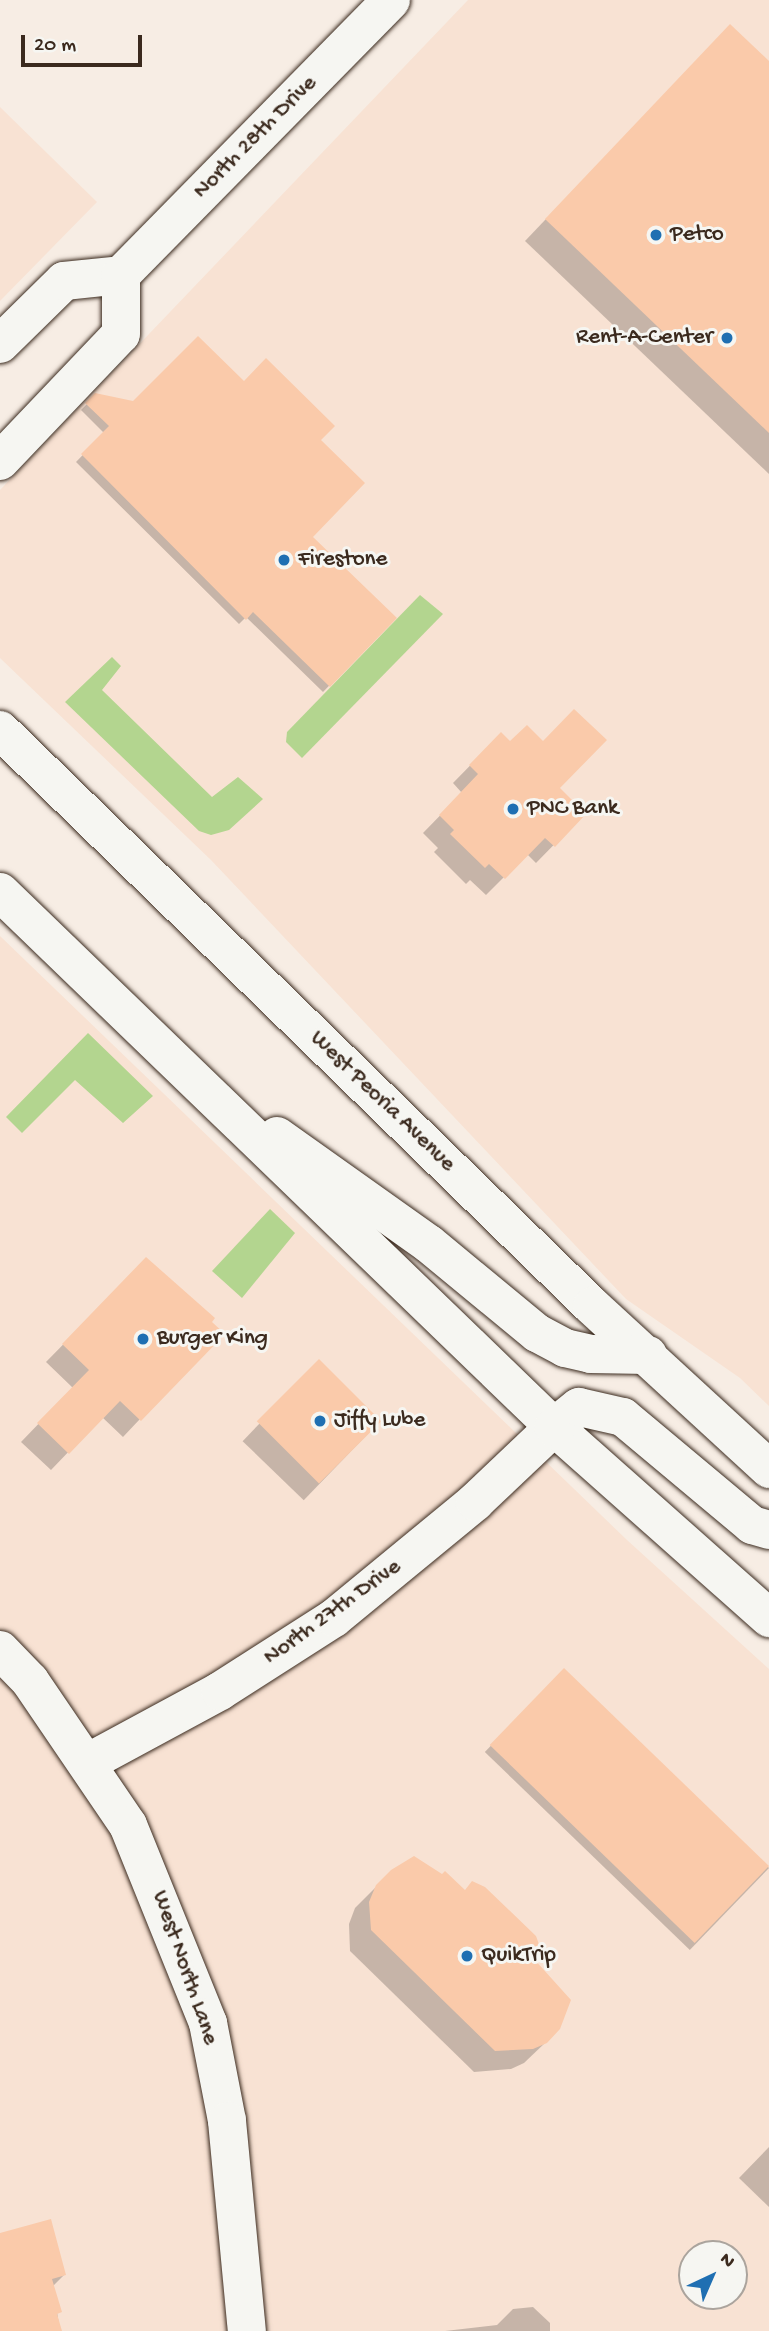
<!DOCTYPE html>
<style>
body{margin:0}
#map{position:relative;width:769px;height:2331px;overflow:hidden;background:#f7ede4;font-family:"Gochi Hand",sans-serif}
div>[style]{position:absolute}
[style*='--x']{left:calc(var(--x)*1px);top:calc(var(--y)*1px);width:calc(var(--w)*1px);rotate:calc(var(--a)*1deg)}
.built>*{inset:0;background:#f8e2d3}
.green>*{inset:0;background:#b3d58f}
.shadow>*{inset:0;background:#0003;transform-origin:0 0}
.building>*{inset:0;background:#facaaa;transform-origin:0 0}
.roads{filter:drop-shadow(0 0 2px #3b2a1e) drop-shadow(0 0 2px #3b2a1e)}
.street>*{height:38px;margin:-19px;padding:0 19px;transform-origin:19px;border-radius:19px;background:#f6f6f2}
.secondary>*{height:38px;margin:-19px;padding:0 19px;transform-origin:19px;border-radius:19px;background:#f6f6f2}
.dots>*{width:19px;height:19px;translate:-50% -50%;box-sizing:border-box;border:4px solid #f6f6f2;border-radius:50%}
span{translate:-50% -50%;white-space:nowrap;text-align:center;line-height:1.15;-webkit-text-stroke:6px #f6f6f2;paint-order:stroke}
.street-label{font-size:23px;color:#3b2a1e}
.poi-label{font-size:23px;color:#3b2a1e}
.left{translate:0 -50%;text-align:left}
.right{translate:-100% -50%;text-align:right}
.north{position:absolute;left:678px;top:2240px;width:70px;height:70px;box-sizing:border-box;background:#f6f6f2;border:2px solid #aba49d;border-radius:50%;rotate:44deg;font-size:19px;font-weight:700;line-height:28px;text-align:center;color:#3b2a1e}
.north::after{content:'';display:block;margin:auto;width:24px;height:32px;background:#1f6fb2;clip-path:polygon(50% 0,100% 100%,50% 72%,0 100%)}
.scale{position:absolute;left:21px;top:35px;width:121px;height:32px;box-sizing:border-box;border:4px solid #3b2a1e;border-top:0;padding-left:9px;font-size:21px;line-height:24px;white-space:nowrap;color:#3b2a1e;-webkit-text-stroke:5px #f6f6f2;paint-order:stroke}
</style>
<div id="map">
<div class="built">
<div style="clip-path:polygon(468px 0,769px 0,769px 1406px,740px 1378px,626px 1299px,211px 860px,0 658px,0 490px)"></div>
<div style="clip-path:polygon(0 107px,97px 202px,0 301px)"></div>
<div style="clip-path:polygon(evenodd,0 936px,627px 1540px,769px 1669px,769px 2331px,0 2331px,0 936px,692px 2254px,734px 2254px,734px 2296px,692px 2296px,692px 2254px)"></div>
</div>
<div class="green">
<div style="clip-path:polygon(420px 595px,443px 614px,302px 758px,286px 742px,287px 732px)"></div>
<div style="clip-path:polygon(112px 657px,121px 666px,102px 690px,212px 797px,238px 777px,263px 799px,229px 830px,211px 835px,199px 831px,65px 702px)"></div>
<div style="clip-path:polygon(88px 1033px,153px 1096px,123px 1123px,75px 1080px,22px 1133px,6px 1117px)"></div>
<div style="clip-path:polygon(270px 1209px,295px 1233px,242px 1298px,212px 1271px)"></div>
</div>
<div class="shadow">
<div style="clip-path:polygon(709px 48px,769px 64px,769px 474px,525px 241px)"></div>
<div style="clip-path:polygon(243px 383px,318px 440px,310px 537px,395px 618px,323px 692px,246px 617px,239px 624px,76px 462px,104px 433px,81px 410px,89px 402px,134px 403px)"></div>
<div style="clip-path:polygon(501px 734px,584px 814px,536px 863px,527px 854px,486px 895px,470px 880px,466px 884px,434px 852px,438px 848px,423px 833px,462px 793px,453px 783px)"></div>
<div style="clip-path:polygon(146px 1260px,140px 1419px,123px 1437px,102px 1417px,51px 1470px,21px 1442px,73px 1388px,46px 1362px)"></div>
<div style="left:319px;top:1362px;width:85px;height:110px;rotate:44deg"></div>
<div style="left:564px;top:1670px;width:285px;height:114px;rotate:44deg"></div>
<div style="clip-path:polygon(392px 1871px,532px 1959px,546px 2042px,524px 2063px,511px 2069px,474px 2072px,350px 1951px,349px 1924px,355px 1908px)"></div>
<div style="clip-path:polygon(769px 2147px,769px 2207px,739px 2178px)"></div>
<div style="clip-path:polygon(0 2235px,64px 2275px,53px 2286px,60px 2331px,0 2331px)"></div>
<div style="clip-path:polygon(533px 2307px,550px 2323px,550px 2331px,445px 2331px,497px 2325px,513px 2309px)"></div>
</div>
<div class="building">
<div style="clip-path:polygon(730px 24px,769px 61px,769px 433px,545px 219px)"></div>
<div style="clip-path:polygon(198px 336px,244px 381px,266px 358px,335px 426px,321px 440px,365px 483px,313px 537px,397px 618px,330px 687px,253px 612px,246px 620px,81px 454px,109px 426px,85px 403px,95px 393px,133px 401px)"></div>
<div style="clip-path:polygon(574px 709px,607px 740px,560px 788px,586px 814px,555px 847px,545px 838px,505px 879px,489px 864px,485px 868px,450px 834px,454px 830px,439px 815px,478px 774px,469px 765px,501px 732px,510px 741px,527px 725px,543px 741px)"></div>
<div style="clip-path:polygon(146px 1257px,215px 1318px,212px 1322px,225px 1334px,141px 1421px,120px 1401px,69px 1454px,37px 1423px,89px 1370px,62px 1344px)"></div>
<div style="left:319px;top:1359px;width:88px;height:88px;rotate:45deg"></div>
<div style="left:564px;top:1668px;width:285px;height:107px;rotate:44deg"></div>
<div style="clip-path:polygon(414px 1856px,442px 1874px,445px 1871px,465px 1890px,472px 1881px,485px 1887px,536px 1936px,541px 1950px,534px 1959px,571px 2000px,560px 2029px,547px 2043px,533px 2049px,495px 2051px,371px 1930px,369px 1902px,376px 1885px,391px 1870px)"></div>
<div style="clip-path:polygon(51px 2219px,66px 2275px,52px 2279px,62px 2312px,57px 2314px,62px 2331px,0 2331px,0 2233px)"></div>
</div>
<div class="roads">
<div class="street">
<div style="--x:0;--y:1650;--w:43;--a:45.9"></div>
<div style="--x:30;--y:1681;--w:174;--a:55.8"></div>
<div style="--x:128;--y:1825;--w:214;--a:68"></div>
<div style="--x:208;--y:2023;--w:100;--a:79"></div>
<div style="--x:227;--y:2121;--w:211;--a:84.6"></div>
<div style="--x:87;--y:1763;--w:151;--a:-28.4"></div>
<div style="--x:220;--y:1691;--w:135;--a:-32.6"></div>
<div style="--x:334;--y:1618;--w:183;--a:-39.4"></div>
<div style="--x:475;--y:1502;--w:109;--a:-43.5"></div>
</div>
<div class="secondary">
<div style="--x:0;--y:344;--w:90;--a:-44.5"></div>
<div style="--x:64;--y:281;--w:57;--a:-6"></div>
<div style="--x:121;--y:275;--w:385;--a:-45.5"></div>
<div style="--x:0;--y:461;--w:175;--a:-46.4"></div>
<div style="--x:121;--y:334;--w:59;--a:-90"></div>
<div style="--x:0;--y:730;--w:826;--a:44.22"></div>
<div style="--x:592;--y:1306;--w:241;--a:42.6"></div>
<div style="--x:0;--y:892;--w:770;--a:44"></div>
<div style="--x:554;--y:1427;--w:288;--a:41.6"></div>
<div style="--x:277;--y:1136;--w:186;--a:35.4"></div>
<div style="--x:429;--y:1244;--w:140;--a:39.5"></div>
<div style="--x:537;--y:1333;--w:32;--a:28"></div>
<div style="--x:565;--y:1348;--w:27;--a:13"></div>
<div style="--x:591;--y:1354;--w:57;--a:1"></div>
<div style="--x:554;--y:1427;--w:32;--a:-39"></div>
<div style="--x:579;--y:1407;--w:45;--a:12.8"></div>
<div style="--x:623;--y:1417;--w:168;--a:39.9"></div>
<div style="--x:752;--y:1525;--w:18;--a:16"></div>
</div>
</div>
<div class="dots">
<div style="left:656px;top:235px;background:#1f6fb2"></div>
<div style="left:727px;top:338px;background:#1f6fb2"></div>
<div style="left:284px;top:560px;background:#1f6fb2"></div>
<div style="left:513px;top:809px;background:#1f6fb2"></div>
<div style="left:143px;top:1339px;background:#1f6fb2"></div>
<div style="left:320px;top:1421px;background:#1f6fb2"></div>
<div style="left:467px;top:1956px;background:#1f6fb2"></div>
</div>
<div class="street-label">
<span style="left:256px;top:138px;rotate:-45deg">North 28th Drive</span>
<span style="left:382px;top:1102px;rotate:44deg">West Peoria Avenue</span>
<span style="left:333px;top:1613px;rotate:-36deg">North 27th Drive</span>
<span style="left:184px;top:1968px;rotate:71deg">West North Lane</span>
</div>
<div class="poi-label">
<span class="left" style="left:670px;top:235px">Petco</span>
<span class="right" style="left:713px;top:338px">Rent-A-Center</span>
<span class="left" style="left:298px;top:560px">Firestone</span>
<span class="left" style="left:527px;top:809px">PNC Bank</span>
<span class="left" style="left:157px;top:1339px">Burger King</span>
<span class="left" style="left:334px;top:1421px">Jiffy Lube</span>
<span class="left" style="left:481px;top:1956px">QuikTrip</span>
</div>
<div class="north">N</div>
<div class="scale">20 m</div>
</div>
